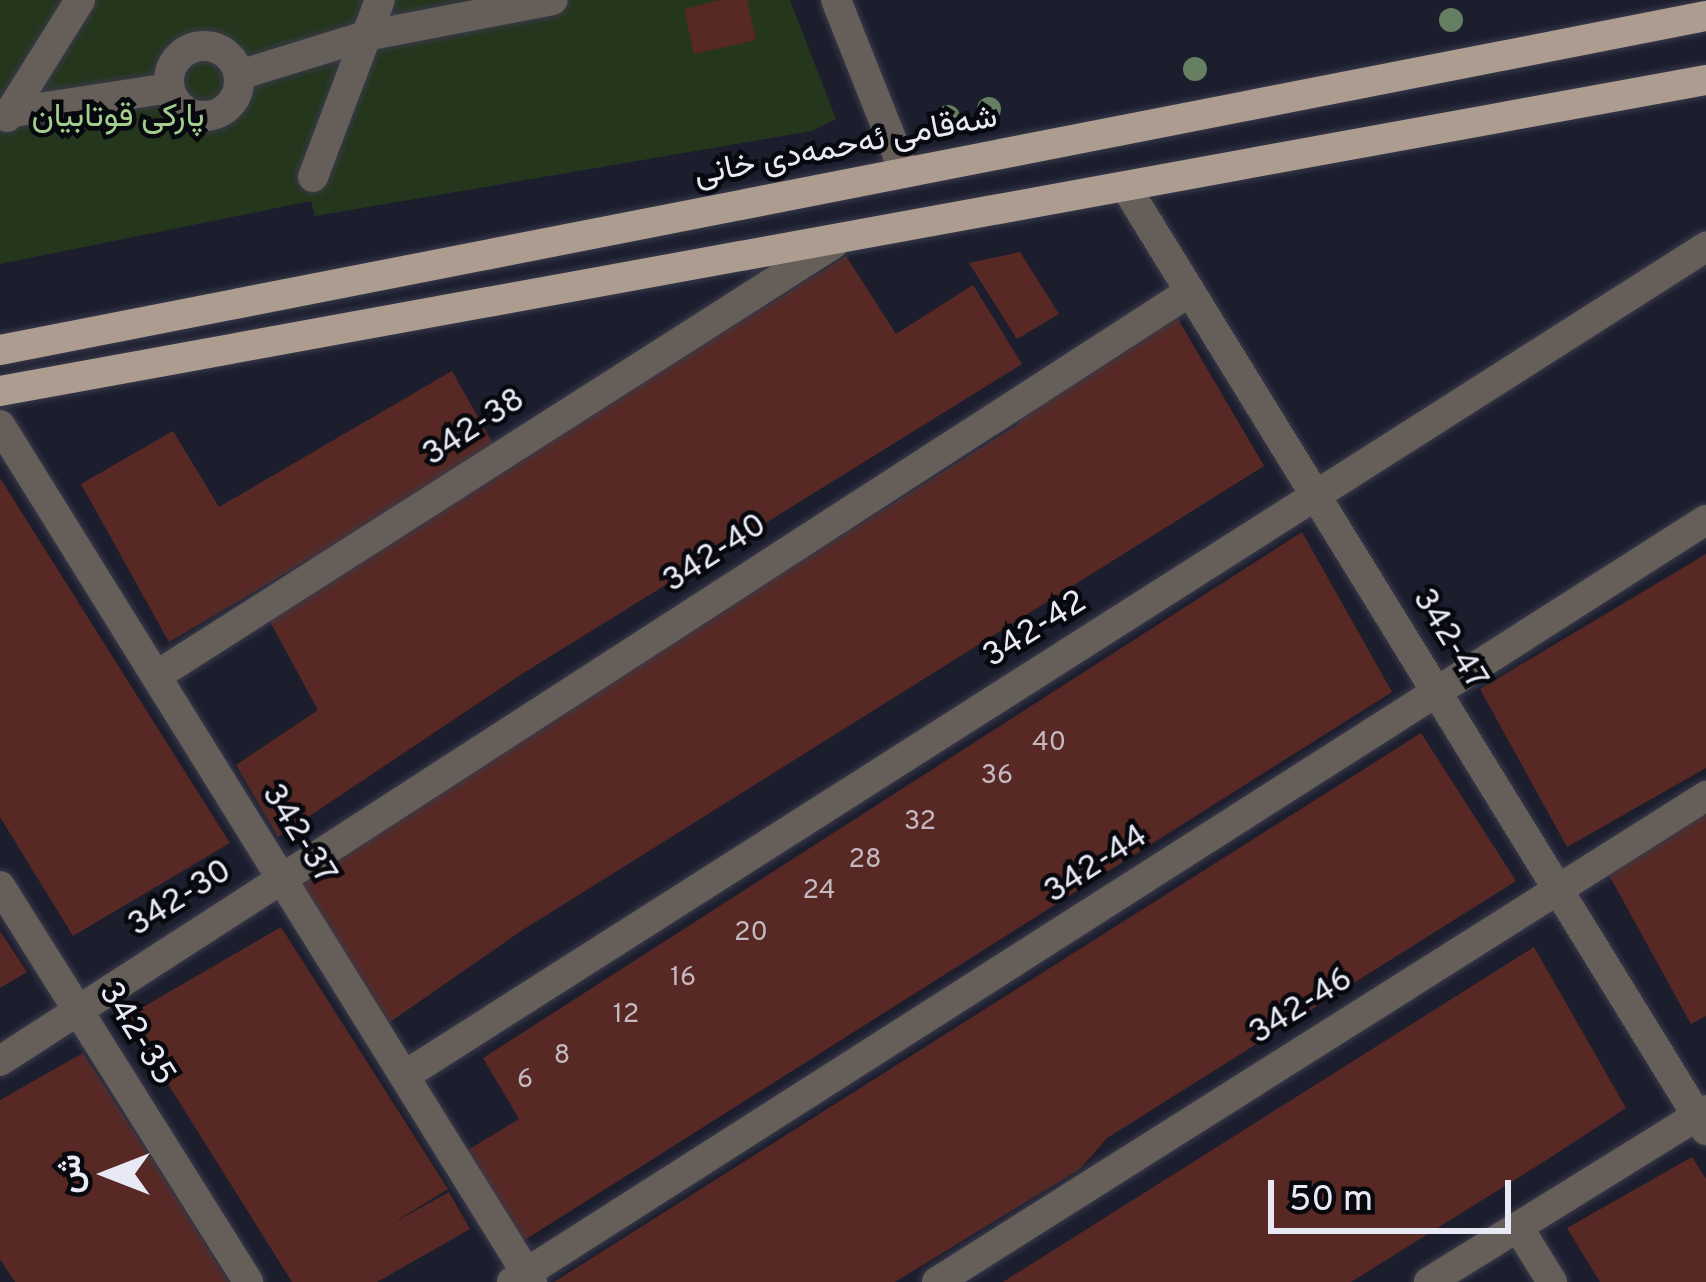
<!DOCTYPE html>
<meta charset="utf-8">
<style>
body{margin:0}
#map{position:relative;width:1706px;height:1282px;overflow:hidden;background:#1c1e2e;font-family:Overpass,Vazirmatn,sans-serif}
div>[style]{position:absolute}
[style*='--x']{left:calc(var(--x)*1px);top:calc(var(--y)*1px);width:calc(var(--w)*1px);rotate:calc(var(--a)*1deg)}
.green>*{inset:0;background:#24361b}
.building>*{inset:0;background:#582924}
.roads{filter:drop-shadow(0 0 3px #393a4a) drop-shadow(0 0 3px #393a4a)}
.minor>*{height:30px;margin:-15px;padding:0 15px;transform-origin:15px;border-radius:15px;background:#665e58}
.minor>.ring{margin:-15px;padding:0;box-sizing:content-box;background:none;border:30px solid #665e58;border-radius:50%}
.major>*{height:30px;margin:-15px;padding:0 15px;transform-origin:15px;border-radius:15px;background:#ad9d90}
.trees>*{width:24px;height:24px;margin:-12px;border-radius:50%;background:#667f62}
span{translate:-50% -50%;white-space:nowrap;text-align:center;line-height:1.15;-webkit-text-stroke:9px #08090f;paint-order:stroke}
.number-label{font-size:27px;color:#c4b9c1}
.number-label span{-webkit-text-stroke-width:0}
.park-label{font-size:33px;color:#a3ce8d}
.street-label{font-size:33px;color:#e8e9f5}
.north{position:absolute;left:48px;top:1114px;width:120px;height:120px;-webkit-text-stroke:9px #08090f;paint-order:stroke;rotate:270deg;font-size:33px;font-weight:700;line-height:48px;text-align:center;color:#e8e9f5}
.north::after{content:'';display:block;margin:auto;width:42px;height:54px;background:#e8e9f5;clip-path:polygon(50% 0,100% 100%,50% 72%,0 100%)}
.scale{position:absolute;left:1268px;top:1180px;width:243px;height:54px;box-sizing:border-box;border:6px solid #e8e9f5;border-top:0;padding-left:15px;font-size:36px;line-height:42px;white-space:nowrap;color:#e8e9f5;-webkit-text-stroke:9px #08090f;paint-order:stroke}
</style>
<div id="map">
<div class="green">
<div style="clip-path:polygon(0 0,790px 0,836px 119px,812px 131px,315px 216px,311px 201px,0 264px)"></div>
</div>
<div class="building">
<div style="clip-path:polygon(720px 0,747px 0,756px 40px,694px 54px,684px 9px)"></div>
<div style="clip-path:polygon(1020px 252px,1059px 314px,1017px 339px,969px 263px)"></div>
<div style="clip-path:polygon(846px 256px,896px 334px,973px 285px,1022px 364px,525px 672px,278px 837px,236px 765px,318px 710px,267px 616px)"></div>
<div style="clip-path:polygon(1171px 307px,1264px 466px,521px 931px,387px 1024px,299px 878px,1017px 425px,1043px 390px)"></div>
<div style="clip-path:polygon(452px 371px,496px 449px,169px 642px,81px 484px,173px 431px,219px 507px)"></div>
<div style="clip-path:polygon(0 478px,230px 843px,73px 936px,0 817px)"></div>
<div style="clip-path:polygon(1302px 532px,1392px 692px,523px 1241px,468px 1150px,519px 1119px,483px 1058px)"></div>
<div style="clip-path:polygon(1706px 554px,1706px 768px,1567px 847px,1480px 689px)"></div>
<div style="clip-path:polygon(1421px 733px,1516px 881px,1107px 1138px,1080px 1169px,895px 1282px,554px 1282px)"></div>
<div style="clip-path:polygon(1706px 806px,1706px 1016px,1691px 1024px,1604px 866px)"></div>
<div style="clip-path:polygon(281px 927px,448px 1189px,391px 1224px,449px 1192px,470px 1229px,377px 1282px,292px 1282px,126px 1017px)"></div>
<div style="clip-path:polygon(0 931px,27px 972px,0 988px)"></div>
<div style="clip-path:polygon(1534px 947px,1626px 1108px,1545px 1161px,1351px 1282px,1003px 1282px)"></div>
<div style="clip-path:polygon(83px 1053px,156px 1165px,229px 1282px,15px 1282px,0 1259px,0 1100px)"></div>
<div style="clip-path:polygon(1692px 1157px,1706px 1179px,1706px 1282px,1600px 1282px,1567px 1228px)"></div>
</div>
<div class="roads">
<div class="minor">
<div style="--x:836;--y:0;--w:186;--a:68.3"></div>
<div class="ring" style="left:169px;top:46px;width:40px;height:40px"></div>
<div style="--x:239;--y:75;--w:133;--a:-17.1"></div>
<div style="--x:366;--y:36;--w:190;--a:-10.9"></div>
<div style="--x:0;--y:114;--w:171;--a:-8.7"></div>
<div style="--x:7;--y:117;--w:138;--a:-58"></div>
<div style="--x:313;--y:177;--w:189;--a:-69.3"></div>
<div style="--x:1127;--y:189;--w:1105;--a:58.4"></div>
<div style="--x:0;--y:425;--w:1009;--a:58.17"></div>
<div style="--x:156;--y:676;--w:803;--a:-32.54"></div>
<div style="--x:0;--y:886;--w:467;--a:57.9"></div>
<div style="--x:0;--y:1061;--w:1416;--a:-32.89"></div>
<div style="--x:404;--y:1076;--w:1544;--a:-32.49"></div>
<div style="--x:1518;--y:1227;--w:65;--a:58.3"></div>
<div style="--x:512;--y:1282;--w:1416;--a:-32.55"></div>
<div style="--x:937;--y:1282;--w:910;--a:-32.29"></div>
<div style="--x:1429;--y:1282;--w:326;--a:-31.8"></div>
</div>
<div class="major">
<div style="--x:0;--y:350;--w:1738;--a:-11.08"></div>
<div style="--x:0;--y:391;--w:1734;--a:-10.33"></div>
</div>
</div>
<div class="trees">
<div style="left:1451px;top:20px"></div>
<div style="left:1195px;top:69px"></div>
<div style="left:989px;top:109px"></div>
<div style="left:948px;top:117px"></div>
</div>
<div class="number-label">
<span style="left:1049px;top:744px">40</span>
<span style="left:997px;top:777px">36</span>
<span style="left:920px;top:823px">32</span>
<span style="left:865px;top:861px">28</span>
<span style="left:819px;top:892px">24</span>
<span style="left:751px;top:934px">20</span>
<span style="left:683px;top:979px">16</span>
<span style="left:626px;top:1016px">12</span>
<span style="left:562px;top:1057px">8</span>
<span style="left:525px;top:1081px">6</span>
</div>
<div class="park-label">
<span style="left:118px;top:119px">پارکی قوتابیان</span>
</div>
<div class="street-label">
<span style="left:846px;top:148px;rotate:-11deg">شەقامی ئەحمەدی خانی</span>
<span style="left:475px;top:429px;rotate:-33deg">342-38</span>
<span style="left:716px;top:555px;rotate:-33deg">342-40</span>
<span style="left:1036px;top:631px;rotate:-32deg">342-42</span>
<span style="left:1448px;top:640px;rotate:58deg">342-47</span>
<span style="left:297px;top:835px;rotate:58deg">342-37</span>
<span style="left:1097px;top:866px;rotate:-33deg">342-44</span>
<span style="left:181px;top:900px;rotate:-32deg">342-30</span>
<span style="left:1302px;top:1008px;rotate:-32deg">342-46</span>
<span style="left:135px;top:1035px;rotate:58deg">342-35</span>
</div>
<div class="north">ش</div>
<div class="scale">50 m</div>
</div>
